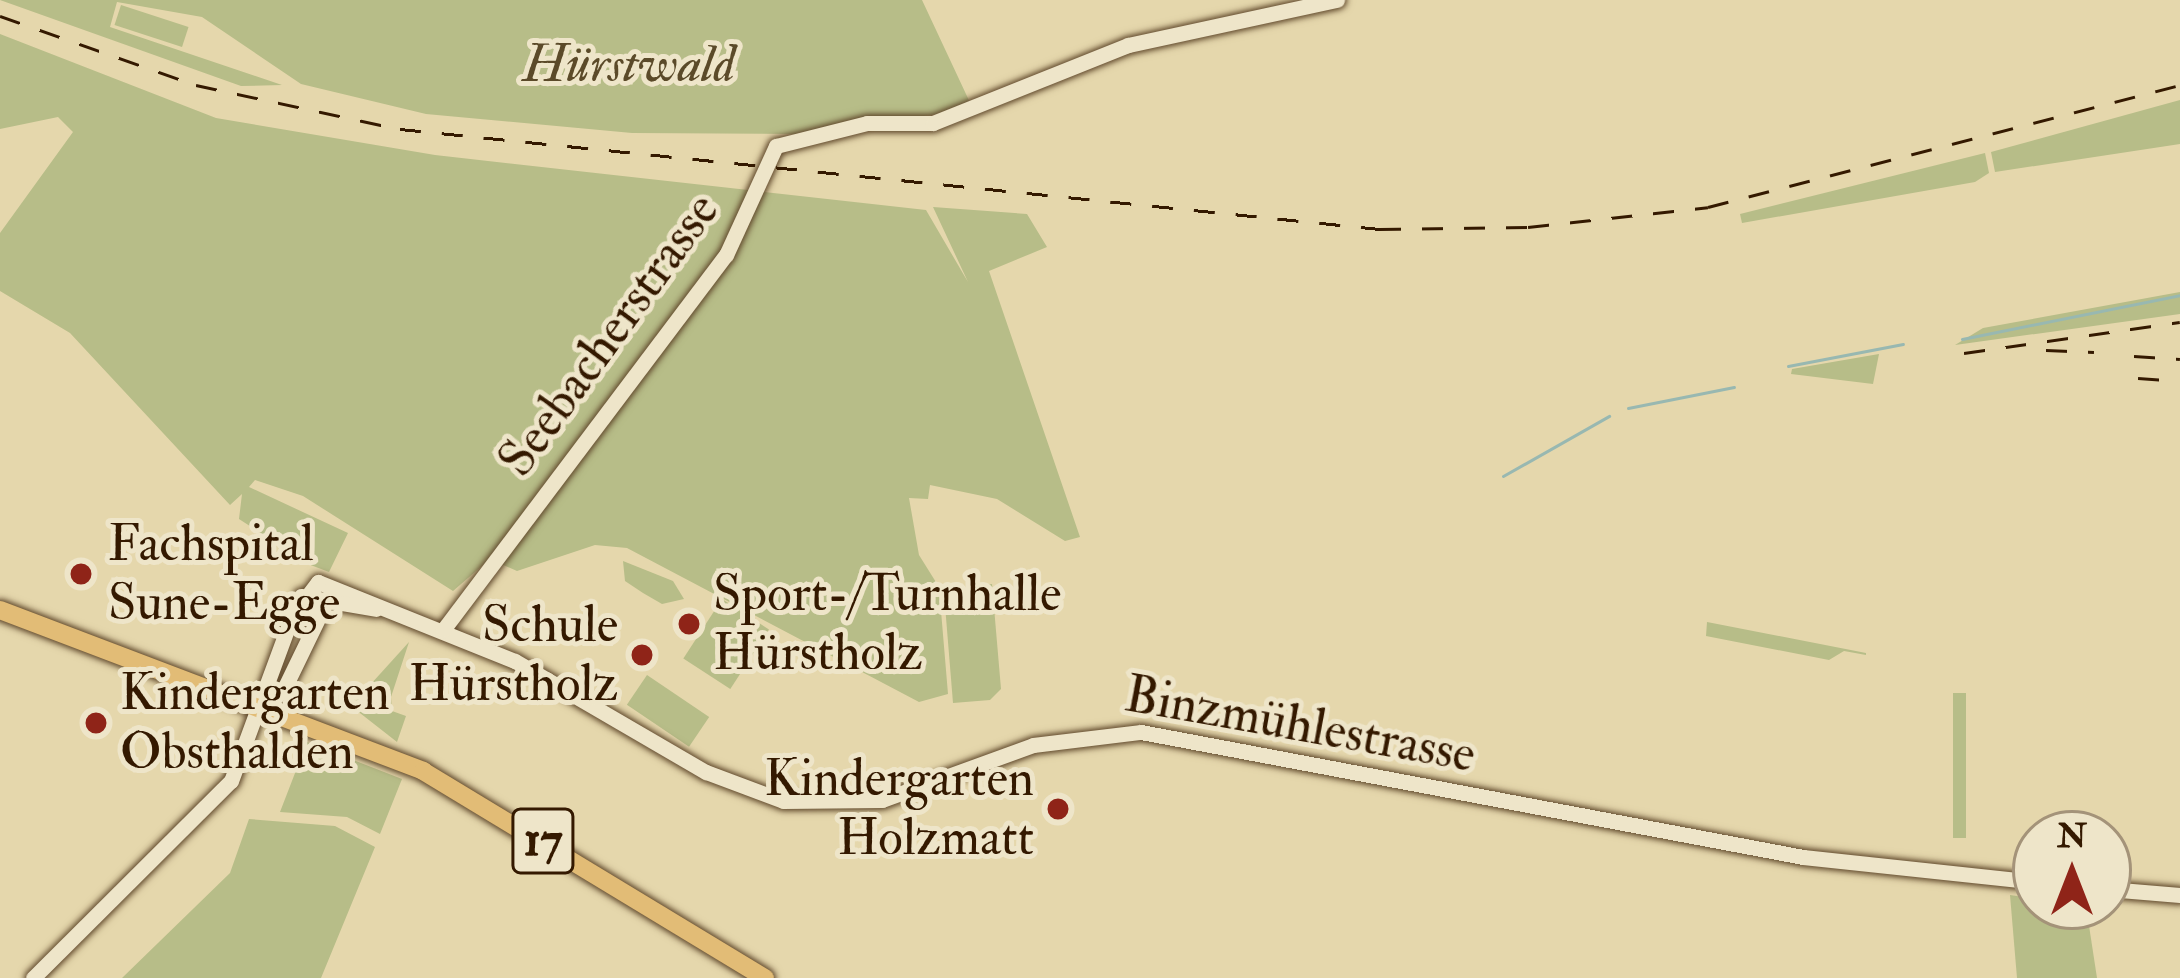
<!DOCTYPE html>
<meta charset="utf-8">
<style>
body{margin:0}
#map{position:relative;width:2180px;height:978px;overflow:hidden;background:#e5d7ac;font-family:"IM FELL Double Pica",serif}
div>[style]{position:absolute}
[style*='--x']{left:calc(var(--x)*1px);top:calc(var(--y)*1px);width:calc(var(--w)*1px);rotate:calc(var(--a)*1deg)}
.green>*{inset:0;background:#b7bd88;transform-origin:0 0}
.stream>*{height:3px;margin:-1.5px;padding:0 1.5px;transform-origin:1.5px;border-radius:1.5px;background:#98b8b1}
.roads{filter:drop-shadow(0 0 3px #60482b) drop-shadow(0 0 3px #60482b)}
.tertiary>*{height:15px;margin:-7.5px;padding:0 7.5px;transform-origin:7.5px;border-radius:7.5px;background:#eee5c9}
.primary>*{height:18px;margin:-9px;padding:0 9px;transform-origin:9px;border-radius:9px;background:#e2bc76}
.rail>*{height:3px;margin-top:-1.5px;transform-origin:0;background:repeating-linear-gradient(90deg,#341900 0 21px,transparent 0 42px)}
.dots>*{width:33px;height:33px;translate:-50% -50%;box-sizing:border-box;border:6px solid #eee5c9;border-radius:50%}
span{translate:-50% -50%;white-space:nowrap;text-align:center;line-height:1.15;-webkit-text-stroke:10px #eee5c9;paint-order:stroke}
.shield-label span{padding:3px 9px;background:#eee5c9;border:3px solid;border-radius:9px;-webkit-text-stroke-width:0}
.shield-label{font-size:48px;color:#341900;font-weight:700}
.park-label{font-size:51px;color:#5b4a29;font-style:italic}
.street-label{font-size:51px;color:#341900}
.poi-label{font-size:51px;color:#341900}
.left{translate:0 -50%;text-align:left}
.right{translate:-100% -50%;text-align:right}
.north{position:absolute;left:2012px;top:810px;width:120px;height:120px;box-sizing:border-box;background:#eee5c9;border:3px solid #a49379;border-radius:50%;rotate:0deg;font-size:33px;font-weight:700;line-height:48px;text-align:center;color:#341900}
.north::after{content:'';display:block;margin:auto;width:42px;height:54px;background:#8f2418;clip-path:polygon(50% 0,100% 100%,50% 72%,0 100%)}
</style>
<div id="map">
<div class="green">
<div style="clip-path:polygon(0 0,922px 0,973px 109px,797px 134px,632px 133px,426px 114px,301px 84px,202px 17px,117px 2px,110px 27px,282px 85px,241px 86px)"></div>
<div style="left:121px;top:5px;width:71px;height:21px;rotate:18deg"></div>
<div style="clip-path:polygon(0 34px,216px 118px,435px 155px,926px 210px,968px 282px,933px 207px,1027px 214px,1047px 247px,989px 271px,1080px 537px,1065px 541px,997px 499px,930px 485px,928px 499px,909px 498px,919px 555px,939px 587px,948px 694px,919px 702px,627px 548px,595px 545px,517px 571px,490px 559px,453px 591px,303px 496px,255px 480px,249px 487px,348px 533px,329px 572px,308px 564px,239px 519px,242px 494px,230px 505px,70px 333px,0 291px,0 233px,73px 132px,58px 117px,0 129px)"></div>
<div style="clip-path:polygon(2180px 100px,2180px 144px,1995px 172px,1991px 152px)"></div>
<div style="clip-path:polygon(1985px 153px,1989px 173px,1975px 182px,1742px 223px,1740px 214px)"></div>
<div style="clip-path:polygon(2180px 292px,2180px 314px,1955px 345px,1983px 328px)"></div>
<div style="clip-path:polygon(1879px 354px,1873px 384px,1791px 374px,1792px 369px)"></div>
<div style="clip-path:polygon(623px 561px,673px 581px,684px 599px,662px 604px,643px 593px,625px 581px)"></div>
<div style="clip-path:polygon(992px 584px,1001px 689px,990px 700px,953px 703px,944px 593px)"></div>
<div style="left:722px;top:599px;width:56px;height:71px;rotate:33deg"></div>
<div style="clip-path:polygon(1707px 622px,1866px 653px,1866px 655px,1844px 651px,1829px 660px,1706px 636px)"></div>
<div style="clip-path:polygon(409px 642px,391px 697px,392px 711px,406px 716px,397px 742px,351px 706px)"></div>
<div style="left:647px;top:675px;width:75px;height:36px;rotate:34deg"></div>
<div style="left:1953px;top:693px;width:13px;height:145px"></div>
<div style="clip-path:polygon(307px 742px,402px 779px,380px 834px,347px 817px,280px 812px)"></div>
<div style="clip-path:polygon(249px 819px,335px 826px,375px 847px,321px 978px,122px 978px,230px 873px)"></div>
<div style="clip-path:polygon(2010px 895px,2086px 906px,2097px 978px,2017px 978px)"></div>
</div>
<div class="stream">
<div style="--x:1962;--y:339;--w:222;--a:-11.4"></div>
<div style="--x:1788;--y:366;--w:117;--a:-10.8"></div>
<div style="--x:1628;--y:408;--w:108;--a:-11.2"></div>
<div style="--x:1503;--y:476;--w:122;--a:-29.5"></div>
</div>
<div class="roads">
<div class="tertiary">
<div style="--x:318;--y:582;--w:212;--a:21.9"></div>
<div style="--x:515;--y:661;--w:221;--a:30.2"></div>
<div style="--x:706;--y:772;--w:82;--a:20.6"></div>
<div style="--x:783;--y:801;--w:99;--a:-0.6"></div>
<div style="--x:882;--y:800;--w:161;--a:-20"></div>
<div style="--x:1033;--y:745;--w:109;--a:-6.9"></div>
<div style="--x:1141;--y:732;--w:674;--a:10.69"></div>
<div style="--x:1803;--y:857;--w:234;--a:6.1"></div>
<div style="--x:301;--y:596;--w:76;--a:9.8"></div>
<div style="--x:443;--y:630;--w:470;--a:-53"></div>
<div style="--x:726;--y:255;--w:120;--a:-65.4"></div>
<div style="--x:776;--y:146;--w:94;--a:-14.2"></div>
<div style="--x:867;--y:123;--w:66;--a:0"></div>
<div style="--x:933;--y:123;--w:210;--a:-21.8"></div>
<div style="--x:1128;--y:45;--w:214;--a:-12.2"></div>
<div style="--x:263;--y:704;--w:24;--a:-33"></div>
<div style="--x:283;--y:691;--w:97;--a:-64.2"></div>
<div style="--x:2108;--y:889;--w:72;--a:4.8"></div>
<div style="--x:33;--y:978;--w:279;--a:-44.9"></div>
<div style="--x:231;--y:781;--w:176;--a:-69.7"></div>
<div style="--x:292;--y:616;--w:43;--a:-52.6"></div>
</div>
<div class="primary">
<div style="--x:0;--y:610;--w:453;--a:20.8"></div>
<div style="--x:423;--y:771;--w:400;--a:31.2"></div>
</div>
</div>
<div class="rail">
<div style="--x:0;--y:16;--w:208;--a:19.4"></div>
<div style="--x:196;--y:85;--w:209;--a:12.2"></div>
<div style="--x:400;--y:129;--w:985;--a:5.83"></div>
<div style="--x:1380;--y:229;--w:148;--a:-0.8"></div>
<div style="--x:1528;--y:227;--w:181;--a:-6.3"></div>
<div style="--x:1708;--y:207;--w:488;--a:-14.5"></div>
<div style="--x:2046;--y:350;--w:48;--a:2.4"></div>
<div style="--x:1964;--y:353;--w:218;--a:-8.2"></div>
<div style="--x:2134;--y:356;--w:46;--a:3.7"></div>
<div style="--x:2138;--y:378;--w:42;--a:4.1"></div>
</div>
<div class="dots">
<div style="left:81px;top:574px;background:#8f2418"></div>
<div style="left:689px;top:624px;background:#8f2418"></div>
<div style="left:642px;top:655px;background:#8f2418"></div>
<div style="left:96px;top:723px;background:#8f2418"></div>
<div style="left:1058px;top:809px;background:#8f2418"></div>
</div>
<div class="shield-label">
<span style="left:543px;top:841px">17</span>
</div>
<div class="park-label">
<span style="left:629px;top:65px">Hürstwald</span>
</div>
<div class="street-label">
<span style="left:609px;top:335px;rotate:-54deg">Seebacherstrasse</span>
<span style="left:1300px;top:725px;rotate:10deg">Binzmühlestrasse</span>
</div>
<div class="poi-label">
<span class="left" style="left:108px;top:574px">Fachspital<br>Sune-Egge</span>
<span class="left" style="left:713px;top:624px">Sport-/Turnhalle<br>Hürstholz</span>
<span class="right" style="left:618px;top:655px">Schule<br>Hürstholz</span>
<span class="left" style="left:120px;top:723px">Kindergarten<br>Obsthalden</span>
<span class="right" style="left:1034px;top:809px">Kindergarten<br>Holzmatt</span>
</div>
<div class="north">N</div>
</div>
